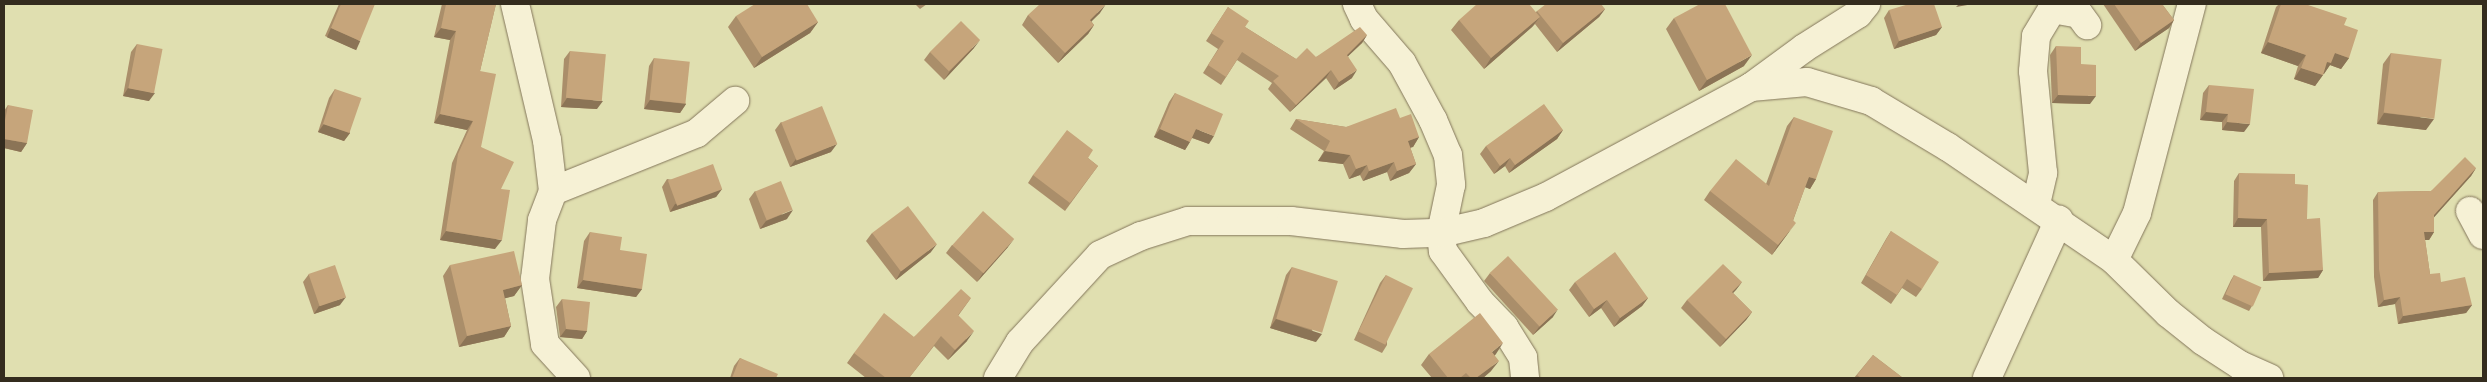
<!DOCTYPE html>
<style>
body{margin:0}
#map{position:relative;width:2487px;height:382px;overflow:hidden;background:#ebe4c3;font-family:"Zilla Slab",serif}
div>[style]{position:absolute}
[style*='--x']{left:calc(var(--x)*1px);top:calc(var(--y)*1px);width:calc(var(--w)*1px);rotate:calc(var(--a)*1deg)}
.farmland>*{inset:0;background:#e0dfb0;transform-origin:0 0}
.roads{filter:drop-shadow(0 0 1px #83765b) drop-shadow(0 0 1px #83765b)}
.minor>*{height:28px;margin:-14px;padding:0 14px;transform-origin:14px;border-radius:14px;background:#f6f1d5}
.wall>*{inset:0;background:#aa8e6a}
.shaded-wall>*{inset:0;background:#8b7456;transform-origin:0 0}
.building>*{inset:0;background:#c6a57b;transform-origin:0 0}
span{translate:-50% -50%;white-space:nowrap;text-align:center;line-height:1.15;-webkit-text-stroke:4.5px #f3eed1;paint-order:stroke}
.frame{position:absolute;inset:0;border:5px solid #342c1e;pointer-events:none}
</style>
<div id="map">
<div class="farmland">
<div style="left:4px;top:4px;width:2479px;height:374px"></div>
</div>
<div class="roads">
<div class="minor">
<div style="--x:515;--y:4;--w:140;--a:76.8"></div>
<div style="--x:547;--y:140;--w:51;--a:83.3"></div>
<div style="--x:1357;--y:4;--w:17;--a:65"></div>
<div style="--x:1364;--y:19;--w:58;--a:49.2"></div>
<div style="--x:1402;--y:63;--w:65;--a:61.5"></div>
<div style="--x:1433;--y:120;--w:38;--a:67"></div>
<div style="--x:1448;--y:155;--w:30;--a:84"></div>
<div style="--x:1451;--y:185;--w:49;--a:101.8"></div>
<div style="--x:1441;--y:233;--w:18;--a:84"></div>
<div style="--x:1443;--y:251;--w:63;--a:54"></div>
<div style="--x:1480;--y:302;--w:35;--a:46"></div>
<div style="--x:1504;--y:327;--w:36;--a:58"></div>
<div style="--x:1523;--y:358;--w:20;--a:84"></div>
<div style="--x:1751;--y:87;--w:66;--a:-36.3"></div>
<div style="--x:1804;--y:48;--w:64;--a:-32.2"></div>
<div style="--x:1858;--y:14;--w:13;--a:-51"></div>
<div style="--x:2036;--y:204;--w:32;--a:-77"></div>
<div style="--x:2043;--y:173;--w:102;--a:-95.6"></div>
<div style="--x:2033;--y:71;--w:35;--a:-85"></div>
<div style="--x:2036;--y:36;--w:31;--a:-59"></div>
<div style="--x:2052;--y:9;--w:27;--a:10"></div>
<div style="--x:2079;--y:14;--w:14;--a:54"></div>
<div style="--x:2470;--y:211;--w:27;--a:62"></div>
<div style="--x:2114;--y:260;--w:52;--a:-63.9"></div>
<div style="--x:2137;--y:213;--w:216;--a:-75.3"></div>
<div style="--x:576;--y:378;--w:46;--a:-132.4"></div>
<div style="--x:545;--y:344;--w:66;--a:-98.7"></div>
<div style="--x:535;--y:279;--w:59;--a:-83.2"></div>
<div style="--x:542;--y:220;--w:31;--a:-69"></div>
<div style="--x:553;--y:191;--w:155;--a:-21.9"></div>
<div style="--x:697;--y:133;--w:50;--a:-40.1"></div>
<div style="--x:998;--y:378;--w:42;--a:-58.6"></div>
<div style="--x:1020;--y:342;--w:118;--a:-47.4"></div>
<div style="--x:1100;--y:255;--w:45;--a:-24.9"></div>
<div style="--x:1141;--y:236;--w:49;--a:-17.7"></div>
<div style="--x:1188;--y:221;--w:103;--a:0"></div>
<div style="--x:1291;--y:221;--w:113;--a:6.6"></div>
<div style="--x:1403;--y:234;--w:38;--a:-2"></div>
<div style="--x:1441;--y:233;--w:44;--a:-13.1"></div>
<div style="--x:1484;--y:223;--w:67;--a:-22.8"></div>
<div style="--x:1546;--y:197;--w:233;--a:-28.2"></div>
<div style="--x:1751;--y:87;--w:56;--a:-5.1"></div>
<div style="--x:1807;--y:82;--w:67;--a:16.5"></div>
<div style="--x:1871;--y:101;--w:90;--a:30.9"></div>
<div style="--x:1948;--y:147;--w:201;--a:34.2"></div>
<div style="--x:2114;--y:260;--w:76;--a:44.5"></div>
<div style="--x:2168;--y:313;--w:45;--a:38.7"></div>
<div style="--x:2203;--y:341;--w:44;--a:33"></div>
<div style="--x:2240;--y:365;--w:32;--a:24"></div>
<div style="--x:1987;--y:378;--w:174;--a:-65.5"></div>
</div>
</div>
<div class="wall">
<div style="clip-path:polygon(339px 4px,374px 4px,354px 49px,325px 36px)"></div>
<div style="clip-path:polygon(442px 4px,496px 4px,480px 71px,481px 147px,501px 189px,495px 249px,440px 240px,452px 163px,467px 130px,434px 123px,450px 40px,434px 37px)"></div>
<div style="clip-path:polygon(915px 4px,927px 4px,920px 9px)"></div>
<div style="clip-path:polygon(2103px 4px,2162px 4px,2174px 20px,2169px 28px,2135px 51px)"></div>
<div style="clip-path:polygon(2279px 4px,2305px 4px,2344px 25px,2349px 58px,2341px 69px,2330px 65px,2315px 86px,2294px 79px,2298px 66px,2261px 53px,2276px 7px)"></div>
<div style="clip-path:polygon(1228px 7px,1245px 27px,1296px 59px,1316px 57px,1367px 35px,1362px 43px,1348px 56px,1352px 78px,1334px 90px,1326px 78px,1290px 112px,1268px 89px,1272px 83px,1237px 60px,1221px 85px,1203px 73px,1218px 49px,1206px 41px)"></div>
<div style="clip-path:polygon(1605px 9px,1599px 17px,1557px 52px,1535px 24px,1532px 27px,1484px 69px,1451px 30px,1459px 20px,1536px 12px,1537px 11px)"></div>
<div style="clip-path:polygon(1889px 10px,1942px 27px,1936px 35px,1894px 49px,1884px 18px)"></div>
<div style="clip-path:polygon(1100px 13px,1091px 21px,1094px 25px,1088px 34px,1058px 63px,1022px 25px,1028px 15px)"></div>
<div style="clip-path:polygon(736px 16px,818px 22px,810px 33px,754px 68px,728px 27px)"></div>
<div style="clip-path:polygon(1674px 18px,1744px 66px,1699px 91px,1666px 29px)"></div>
<div style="clip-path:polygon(137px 44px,149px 101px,123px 96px,131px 52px)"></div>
<div style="clip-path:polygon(2056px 46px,2081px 64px,2090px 104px,2052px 103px,2050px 55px)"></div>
<div style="clip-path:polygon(974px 48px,944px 80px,924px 60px,930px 52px)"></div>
<div style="clip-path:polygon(570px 51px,597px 109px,561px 107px,564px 59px)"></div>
<div style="clip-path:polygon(2391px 53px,2426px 130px,2377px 124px,2383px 64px)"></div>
<div style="clip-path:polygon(654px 58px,686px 104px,680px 113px,644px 109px,649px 66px)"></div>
<div style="clip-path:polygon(2209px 85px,2244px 132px,2222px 130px,2222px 122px,2200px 120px,2203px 93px)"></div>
<div style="clip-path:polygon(335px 89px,350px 133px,344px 141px,318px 132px,329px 98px)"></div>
<div style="clip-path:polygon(1175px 93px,1209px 144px,1192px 138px,1185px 150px,1154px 137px,1169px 102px)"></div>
<div style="clip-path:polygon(8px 105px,27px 143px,21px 152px,4px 148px,4px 111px)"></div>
<div style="clip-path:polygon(1794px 117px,1816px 179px,1810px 189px,1805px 187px,1789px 232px,1772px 255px,1704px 200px,1710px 191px,1766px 184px,1787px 126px)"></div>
<div style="clip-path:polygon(1400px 118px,1419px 137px,1413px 147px,1410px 147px,1416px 164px,1409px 173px,1390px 181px,1387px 172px,1363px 181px,1360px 175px,1349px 179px,1343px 164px,1318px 161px,1324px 151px,1290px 129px,1296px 119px,1346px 127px)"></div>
<div style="clip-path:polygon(781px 122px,831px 152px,790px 167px,775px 130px)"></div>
<div style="clip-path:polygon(1563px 130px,1557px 139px,1509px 173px,1505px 166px,1494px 174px,1480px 154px,1486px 146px)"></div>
<div style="clip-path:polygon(1088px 158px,1098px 166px,1065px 211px,1028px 183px,1033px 175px)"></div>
<div style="clip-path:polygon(2476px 168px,2471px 176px,2434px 217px,2434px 232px,2429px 240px,2425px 240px,2430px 274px,2472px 305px,2466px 313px,2398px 324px,2395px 304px,2378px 307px,2374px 277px,2373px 200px,2378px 192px,2431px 191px)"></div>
<div style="clip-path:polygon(2239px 173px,2295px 184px,2323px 270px,2318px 278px,2263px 281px,2261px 227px,2233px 227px,2234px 181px)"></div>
<div style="clip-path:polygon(667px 179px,722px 189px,716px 197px,670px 212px,662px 187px)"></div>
<div style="clip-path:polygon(755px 191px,787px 219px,760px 229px,749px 199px)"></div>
<div style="clip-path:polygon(1891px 231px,1922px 289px,1916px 297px,1902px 288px,1891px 304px,1861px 283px,1886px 239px)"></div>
<div style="clip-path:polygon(590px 232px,620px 250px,642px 289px,636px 297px,577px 288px,584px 241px)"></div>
<div style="clip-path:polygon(872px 233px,931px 252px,896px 280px,866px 241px)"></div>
<div style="clip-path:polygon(952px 245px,1008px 247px,977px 282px,946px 253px)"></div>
<div style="clip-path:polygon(450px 265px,522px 285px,514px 296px,505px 298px,511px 326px,504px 337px,459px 347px,443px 276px)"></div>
<div style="clip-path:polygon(1292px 267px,1316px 342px,1270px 328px,1286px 275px)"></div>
<div style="clip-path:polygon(1490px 273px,1553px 317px,1533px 335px,1484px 281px)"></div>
<div style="clip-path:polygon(309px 274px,340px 305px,314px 314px,303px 282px)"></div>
<div style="clip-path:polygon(1386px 275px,1387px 345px,1382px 353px,1354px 340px,1380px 283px)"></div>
<div style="clip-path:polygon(2234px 275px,2252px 306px,2249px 311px,2222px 299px,2231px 280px)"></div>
<div style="clip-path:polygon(1575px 282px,1648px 298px,1642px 306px,1614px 327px,1601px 308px,1589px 317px,1569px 290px)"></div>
<div style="clip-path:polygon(1742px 282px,1733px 293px,1752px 312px,1746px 320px,1720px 347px,1681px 308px,1687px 300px)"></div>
<div style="clip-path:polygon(971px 298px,958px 316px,967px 341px,948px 360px,934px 346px,909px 378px,866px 378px,847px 363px,854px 353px,914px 337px)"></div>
<div style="clip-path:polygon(562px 299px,587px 331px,582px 339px,560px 337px,556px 307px)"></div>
<div style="clip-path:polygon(1429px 354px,1496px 354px,1495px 355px,1491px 371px,1483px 378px,1432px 378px,1421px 365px)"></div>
<div style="clip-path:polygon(1873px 355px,1903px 378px,1854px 378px)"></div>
<div style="clip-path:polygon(740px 358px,776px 378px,730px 378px,734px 366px)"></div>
</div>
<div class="shaded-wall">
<div style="clip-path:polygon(1106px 4px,1100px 13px,1083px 30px,1090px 20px)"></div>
<div style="clip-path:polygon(1959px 4px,1973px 4px,1956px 7px)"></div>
<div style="clip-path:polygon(1605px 9px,1599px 17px,1557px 52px,1563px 43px)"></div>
<div style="clip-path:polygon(1540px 17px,1532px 27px,1484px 69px,1491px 58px)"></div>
<div style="clip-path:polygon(2174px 20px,2169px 28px,2135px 51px,2141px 43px)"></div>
<div style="clip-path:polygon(818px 22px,810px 33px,754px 68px,762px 57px)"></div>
<div style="clip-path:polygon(1094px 25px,1088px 34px,1058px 63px,1065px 53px)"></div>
<div style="clip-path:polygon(1942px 27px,1936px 35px,1894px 49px,1899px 41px)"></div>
<div style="left:331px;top:28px;width:32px;height:10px;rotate:24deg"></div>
<div style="clip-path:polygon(441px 28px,456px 31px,450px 40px,434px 37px)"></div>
<div style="clip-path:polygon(1367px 35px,1362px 43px,1341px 63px,1347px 55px)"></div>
<div style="clip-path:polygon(980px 40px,974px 48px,944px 80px,950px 71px)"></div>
<div style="clip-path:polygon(2268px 42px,2306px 55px,2298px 66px,2261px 53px)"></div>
<div style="clip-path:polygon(2335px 53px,2349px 58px,2341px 69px,2330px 65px,2324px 74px,2319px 73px,2327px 62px)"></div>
<div style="clip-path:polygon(1752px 55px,1744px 66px,1699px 91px,1707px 80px)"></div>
<div style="clip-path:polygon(2301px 68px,2323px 75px,2315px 86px,2294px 79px)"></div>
<div style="clip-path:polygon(1331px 70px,1326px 78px,1290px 112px,1296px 105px)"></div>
<div style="clip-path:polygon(1357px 70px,1352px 78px,1334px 90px,1339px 82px)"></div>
<div style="clip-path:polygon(128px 88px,155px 93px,149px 101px,123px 96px)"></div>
<div style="clip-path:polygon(2058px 95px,2096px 96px,2090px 104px,2052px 103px)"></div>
<div style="clip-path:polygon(567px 98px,603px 101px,597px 109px,561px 107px)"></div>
<div style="clip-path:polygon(650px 100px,686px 104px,680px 113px,644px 109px)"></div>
<div style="clip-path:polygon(2206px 112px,2228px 114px,2222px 122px,2200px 120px)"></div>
<div style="clip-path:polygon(2384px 113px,2434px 119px,2426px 130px,2377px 124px)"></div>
<div style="clip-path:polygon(440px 114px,473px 121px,467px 130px,434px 123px)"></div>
<div style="clip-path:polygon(2227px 122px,2250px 124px,2244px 132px,2222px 130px)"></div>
<div style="clip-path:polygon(324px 124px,350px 133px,344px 141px,318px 132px)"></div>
<div style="clip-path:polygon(1160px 129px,1190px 142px,1185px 150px,1154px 137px)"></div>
<div style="clip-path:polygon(1196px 129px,1214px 136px,1209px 144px,1190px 137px)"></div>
<div style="clip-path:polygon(1563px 130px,1557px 139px,1509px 173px,1515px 165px)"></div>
<div style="clip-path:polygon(1419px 137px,1413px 147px,1401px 151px,1408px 141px)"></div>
<div style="clip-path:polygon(4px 139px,27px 143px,21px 152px,4px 148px)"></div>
<div style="clip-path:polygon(837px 144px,831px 152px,790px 167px,796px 159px)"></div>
<div style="clip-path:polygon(1325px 151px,1350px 155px,1343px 164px,1318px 161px)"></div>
<div style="clip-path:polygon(1510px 158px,1505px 166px,1494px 174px,1500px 166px)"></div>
<div style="clip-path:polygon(1394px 162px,1387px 172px,1363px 181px,1369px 171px)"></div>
<div style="clip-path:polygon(1416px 164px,1409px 173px,1390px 181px,1397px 171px)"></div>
<div style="clip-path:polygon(1367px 165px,1360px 175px,1349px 179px,1356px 169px)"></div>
<div style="clip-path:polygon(2476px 168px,2471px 176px,2429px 223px,2434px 215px)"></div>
<div style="clip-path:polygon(1809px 177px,1816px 179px,1810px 189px,1802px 186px)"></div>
<div style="clip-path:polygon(722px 189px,716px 197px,670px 212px,675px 204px)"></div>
<div style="clip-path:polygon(793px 210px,787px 219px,760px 229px,766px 221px)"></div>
<div style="clip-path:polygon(2238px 218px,2267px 219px,2261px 227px,2233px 227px)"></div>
<div style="clip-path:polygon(1796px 223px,1789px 232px,1772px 255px,1778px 245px)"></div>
<div style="clip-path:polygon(446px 231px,502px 240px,495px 249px,440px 240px)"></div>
<div style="clip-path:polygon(2424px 232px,2434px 232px,2429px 240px,2419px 240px)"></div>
<div style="clip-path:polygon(1014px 239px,1008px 247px,977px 282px,983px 273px)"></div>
<div style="clip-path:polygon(937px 244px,931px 252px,896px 280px,901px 271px)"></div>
<div style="clip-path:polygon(2323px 270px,2318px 278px,2263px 281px,2269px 273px)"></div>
<div style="clip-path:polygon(583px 280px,642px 289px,636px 297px,577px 288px)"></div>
<div style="clip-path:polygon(1742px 282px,1736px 290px,1726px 300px,1732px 292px)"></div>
<div style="clip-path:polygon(522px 285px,514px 296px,495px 301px,503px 290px)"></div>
<div style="clip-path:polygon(346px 297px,340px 305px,314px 314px,319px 306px)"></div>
<div style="clip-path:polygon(2400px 297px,2395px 304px,2378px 307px,2384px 300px)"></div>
<div style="clip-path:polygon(1648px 298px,1642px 306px,1614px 327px,1620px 318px)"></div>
<div style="clip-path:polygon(1607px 300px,1601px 308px,1589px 317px,1594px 309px)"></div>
<div style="clip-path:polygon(2472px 305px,2466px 313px,2398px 324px,2403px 316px)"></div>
<div style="clip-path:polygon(1558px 309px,1553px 317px,1533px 335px,1539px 327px)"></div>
<div style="clip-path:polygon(1752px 312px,1746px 320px,1720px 347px,1726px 339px)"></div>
<div style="clip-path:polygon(1276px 319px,1322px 334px,1316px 342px,1270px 328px)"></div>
<div style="clip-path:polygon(511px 326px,504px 337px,459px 347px,467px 336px)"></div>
<div style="clip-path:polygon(566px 329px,587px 331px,582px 339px,560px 337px)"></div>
<div style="clip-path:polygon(974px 331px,967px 341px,948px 360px,955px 350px)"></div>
<div style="clip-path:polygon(1503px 343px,1496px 354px,1485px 363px,1492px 352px)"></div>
<div style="clip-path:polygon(1499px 361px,1491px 371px,1483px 378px,1476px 378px)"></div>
</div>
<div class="building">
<div style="clip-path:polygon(341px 4px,375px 4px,360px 41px,331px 28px)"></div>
<div style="clip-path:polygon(446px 4px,496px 4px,480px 71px,496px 74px,481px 147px,514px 162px,501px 189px,510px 190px,502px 240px,446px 231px,458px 154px,473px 121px,440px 114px,456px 31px,441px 28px)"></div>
<div style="clip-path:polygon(755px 4px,807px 4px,818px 22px,762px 57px,736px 16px)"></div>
<div style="clip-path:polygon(1040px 4px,1106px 4px,1090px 20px,1094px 25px,1065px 53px,1028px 15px)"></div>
<div style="clip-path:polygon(1477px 4px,1529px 4px,1540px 17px,1491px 58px,1459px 20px)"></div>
<div style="clip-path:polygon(1546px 4px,1601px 4px,1605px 9px,1563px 43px,1537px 11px)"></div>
<div style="clip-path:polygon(1700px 4px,1725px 4px,1752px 55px,1707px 80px,1674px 18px)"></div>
<div style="clip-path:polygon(1909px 4px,1934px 4px,1942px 27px,1899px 41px,1889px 10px)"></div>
<div style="clip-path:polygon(2114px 4px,2162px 4px,2174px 20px,2141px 43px)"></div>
<div style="clip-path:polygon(2281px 4px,2305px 4px,2347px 18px,2344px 25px,2358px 30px,2349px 58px,2335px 53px,2331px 63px,2327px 62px,2323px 75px,2301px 68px,2306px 55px,2268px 42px)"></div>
<div style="clip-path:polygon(1228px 7px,1249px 21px,1245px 27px,1296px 59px,1307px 48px,1316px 57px,1360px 27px,1367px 35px,1347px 55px,1357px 70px,1339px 82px,1331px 70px,1296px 105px,1273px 81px,1279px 76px,1242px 52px,1226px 77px,1208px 65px,1224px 41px,1211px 33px)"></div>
<div style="left:961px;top:21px;width:27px;height:44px;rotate:45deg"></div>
<div style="left:137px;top:44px;width:26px;height:45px;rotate:11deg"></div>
<div style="clip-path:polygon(2056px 46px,2081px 47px,2081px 64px,2096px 65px,2096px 96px,2058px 95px)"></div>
<div style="left:570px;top:51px;width:36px;height:47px;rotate:5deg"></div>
<div style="left:2391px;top:53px;width:51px;height:60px;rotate:7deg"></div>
<div style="left:654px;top:58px;width:36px;height:42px;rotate:6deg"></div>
<div style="clip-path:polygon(2209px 85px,2254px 89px,2250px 124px,2227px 122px,2228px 114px,2206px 112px)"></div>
<div style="left:335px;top:89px;width:28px;height:37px;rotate:19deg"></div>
<div style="clip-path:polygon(1175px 93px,1223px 114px,1214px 136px,1196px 129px,1190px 142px,1160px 129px)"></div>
<div style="clip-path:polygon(1544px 104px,1563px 130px,1515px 165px,1510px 158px,1500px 166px,1486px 146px)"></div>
<div style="clip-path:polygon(8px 105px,33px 110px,27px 143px,4px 139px,4px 126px)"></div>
<div style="left:822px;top:106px;width:41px;height:44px;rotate:68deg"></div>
<div style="clip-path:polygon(1396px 108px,1400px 118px,1411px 114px,1419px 137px,1408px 141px,1416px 164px,1397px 171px,1394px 162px,1369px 171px,1367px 165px,1356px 169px,1350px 155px,1325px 151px,1330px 141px,1296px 119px,1346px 127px)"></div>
<div style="clip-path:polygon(1794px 117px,1833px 131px,1816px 179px,1809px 177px,1793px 220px,1796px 223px,1778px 245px,1710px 191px,1736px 159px,1769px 186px)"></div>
<div style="clip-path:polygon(1067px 130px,1093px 150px,1088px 158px,1098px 166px,1070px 203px,1033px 175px)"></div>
<div style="clip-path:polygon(2465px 157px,2476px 168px,2434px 215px,2434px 232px,2424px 232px,2430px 274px,2440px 273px,2441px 282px,2465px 277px,2472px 305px,2403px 316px,2400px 297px,2384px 300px,2379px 269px,2378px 192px,2431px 191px)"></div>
<div style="left:713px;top:164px;width:27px;height:48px;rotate:70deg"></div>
<div style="clip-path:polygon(2239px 173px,2295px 174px,2295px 184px,2308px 185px,2307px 219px,2320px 218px,2323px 270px,2269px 273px,2267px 219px,2238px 218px)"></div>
<div style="left:781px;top:181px;width:31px;height:28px;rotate:68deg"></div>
<div style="left:908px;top:206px;width:48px;height:45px;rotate:53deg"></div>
<div style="left:983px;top:211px;width:42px;height:46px;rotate:42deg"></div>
<div style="clip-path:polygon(1891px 231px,1939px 262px,1922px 289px,1907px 279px,1897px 295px,1866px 275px)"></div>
<div style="clip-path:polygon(590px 232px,622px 237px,620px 250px,647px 254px,642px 289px,583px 280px)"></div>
<div style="clip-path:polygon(514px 251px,522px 285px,503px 290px,511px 326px,467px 336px,450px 265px)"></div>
<div style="clip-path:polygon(1615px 252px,1648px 298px,1620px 318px,1607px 300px,1594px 309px,1575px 282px)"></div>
<div style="left:1508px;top:256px;width:73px;height:25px;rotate:47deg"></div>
<div style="clip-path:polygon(1723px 264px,1742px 282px,1732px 292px,1752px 312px,1726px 339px,1687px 300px)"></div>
<div style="left:335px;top:265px;width:34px;height:28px;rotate:71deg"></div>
<div style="left:1292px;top:267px;width:48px;height:54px;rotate:17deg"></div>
<div style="left:1386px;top:275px;width:30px;height:63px;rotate:26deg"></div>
<div style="left:2234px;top:275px;width:30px;height:21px;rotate:24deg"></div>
<div style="clip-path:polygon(961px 289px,971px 298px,958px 315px,974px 331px,955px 350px,941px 336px,909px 378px,886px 378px,854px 353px,884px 313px,914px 337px)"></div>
<div style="clip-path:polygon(562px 299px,590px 302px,587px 331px,566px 329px)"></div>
<div style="clip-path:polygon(1480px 313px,1503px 343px,1492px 352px,1499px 361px,1476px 378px,1471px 378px,1466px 373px,1460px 378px,1448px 378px,1429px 354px)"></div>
<div style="clip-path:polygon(1873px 355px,1903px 378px,1861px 378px,1857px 375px)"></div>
<div style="clip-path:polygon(740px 358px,778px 374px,776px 378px,732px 378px)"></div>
</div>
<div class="frame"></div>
</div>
